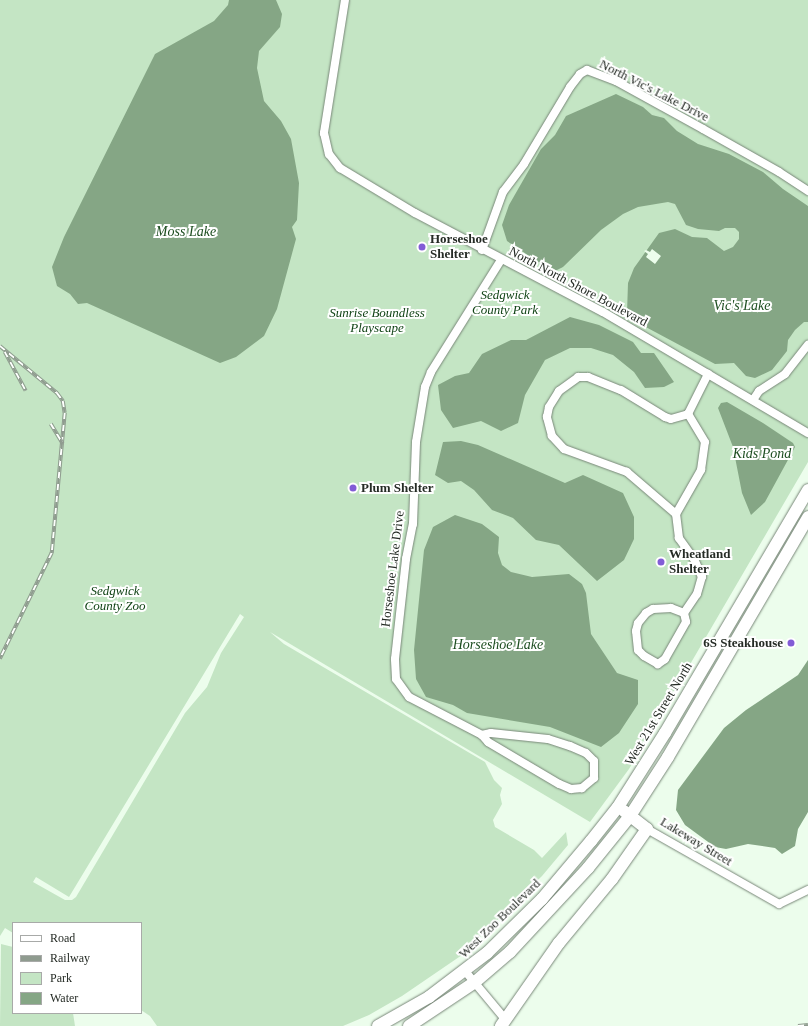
<!DOCTYPE html>
<style>
body{margin:0}
#map{position:relative;width:808px;height:1026px;overflow:hidden;background:#ecfdec;font-family:"Times New Roman",serif}
div>[style]{position:absolute}
[style*='--x']{left:calc(var(--x)*1px);top:calc(var(--y)*1px);width:calc(var(--w)*1px);rotate:calc(var(--a)*1deg)}
.green>*{inset:0;background:#c4e5c4}
.water>*{inset:0;background:#85a685}
.pier>*{inset:0;background:#ecfdec}
.roads{filter:drop-shadow(0 0 1px #788778) drop-shadow(0 0 1px #788778)}
.street>*{height:8px;margin:-4px;padding:0 4px;transform-origin:4px;border-radius:4px;background:#fff}
.secondary>*{height:12px;margin:-6px;padding:0 6px;transform-origin:6px;border-radius:6px;background:#fff}
.rail>*{height:3.5px;margin-top:-1.75px;transform-origin:0;background:repeating-linear-gradient(90deg,#fff 0 6px,#8f9b8f 0 12px);box-sizing:border-box;border-block:1px solid #8f9b8f}
.dots>*{width:11px;height:11px;translate:-50% -50%;box-sizing:border-box;border:2px solid #fff;border-radius:50%}
span{translate:-50% -50%;white-space:nowrap;text-align:center;line-height:1.15;-webkit-text-stroke:4px #fff;paint-order:stroke}
.street-label{font-size:13px;color:#252b25}
.poi-label{font-size:13px;color:#252b25;font-weight:700}
.left{translate:0 -50%;text-align:left}
.right{translate:-100% -50%;text-align:right}
.park-label{font-size:13px;color:#104315;font-style:italic}
.water-label{font-size:14px;color:#1c4d1f;font-style:italic}
.legend{position:absolute;left:12px;top:922px;width:130px;height:92px;box-sizing:border-box;background:#fff;border:1px solid #a8aaa8;margin:0;padding:5px 7px;list-style:none;font-size:12px;color:#252b25}
.legend li{display:flex;align-items:center;gap:8px;height:20px}
.legend b{width:20px;border:1px solid #a8aaa8}
</style>
<div id="map">
<div class="green">
<div style="clip-path:polygon(evenodd,0 0,808px 0,808px 462px,629px 769px,590px 822px,270px 632px,284px 644px,485px 762px,494px 780px,502px 788px,500px 795px,502px 804px,493px 820px,495px 827px,534px 850px,542px 858px,566px 832px,568px 845px,542px 876px,462px 955px,402px 996px,369px 1015px,343px 1026px,157px 1026px,150px 1016px,141px 1010px,141px 923px,13px 923px,13px 933px,5px 928px,0 936px,0 0,240px 614px,244px 617px,221px 653px,207px 687px,185px 713px,76px 897px,72px 900px,65px 900px,33px 882px,36px 877px,69px 897px,240px 614px)"></div>
<div style="clip-path:polygon(1px 944px,13px 947px,13px 1013px,73px 1013px,75px 1026px,0 1026px)"></div>
</div>
<div class="water">
<div style="clip-path:polygon(229px 0,276px 0,282px 14px,280px 27px,259px 51px,257px 68px,264px 101px,281px 121px,291px 139px,299px 183px,297px 220px,292px 227px,296px 239px,277px 309px,264px 336px,236px 357px,220px 363px,87px 303px,78px 304px,70px 294px,57px 286px,52px 267px,64px 237px,155px 54px,214px 21px,228px 5px)"></div>
<div style="clip-path:polygon(616px 94px,643px 107px,652px 115px,664px 118px,677px 131px,698px 144px,729px 154px,763px 172px,783px 189px,808px 206px,808px 322px,804px 322px,795px 330px,788px 340px,787px 351px,772px 370px,755px 378px,746px 376px,734px 363px,715px 364px,642px 325px,627px 313px,628px 283px,634px 268px,659px 233px,675px 229px,692px 237px,707px 238px,724px 251px,733px 247px,739px 239px,739px 232px,735px 228px,725px 228px,719px 231px,698px 229px,686px 225px,675px 204px,668px 202px,638px 207px,623px 214px,601px 230px,563px 267px,553px 272px,507px 241px,502px 225px,509px 205px,541px 149px,555px 135px,566px 116px)"></div>
<div style="clip-path:polygon(570px 317px,599px 325px,633px 342px,641px 353px,654px 353px,674px 382px,664px 387px,645px 388px,634px 372px,613px 355px,591px 348px,570px 348px,545px 360px,525px 395px,518px 423px,501px 431px,481px 421px,453px 428px,441px 410px,438px 385px,455px 376px,469px 373px,482px 354px,511px 340px,526px 340px)"></div>
<div style="clip-path:polygon(727px 402px,763px 423px,793px 443px,795px 447px,765px 502px,751px 515px,742px 493px,733px 447px,718px 408px,721px 403px)"></div>
<div style="clip-path:polygon(461px 441px,478px 445px,565px 483px,583px 475px,623px 493px,634px 517px,634px 539px,624px 560px,597px 581px,559px 545px,536px 540px,513px 518px,492px 510px,474px 490px,461px 481px,448px 483px,435px 475px,443px 442px)"></div>
<div style="clip-path:polygon(455px 515px,482px 524px,499px 537px,498px 553px,502px 565px,511px 572px,532px 577px,569px 574px,582px 584px,586px 593px,591px 634px,617px 673px,638px 680px,638px 704px,619px 733px,601px 747px,550px 727px,467px 713px,453px 705px,426px 697px,416px 679px,414px 650px,424px 550px,433px 527px)"></div>
<div style="clip-path:polygon(808px 660px,808px 812px,798px 829px,795px 846px,782px 854px,775px 848px,748px 844px,726px 849px,715px 847px,685px 825px,676px 810px,678px 790px,724px 728px,746px 710px,798px 675px)"></div>
</div>
<div class="pier">
<div style="clip-path:polygon(652px 249px,661px 256px,655px 264px,646px 257px,648px 254px,644px 251px,646px 250px,650px 252px)"></div>
</div>
<div class="roads">
<div class="street">
<div style="--x:345;--y:0;--w:135;--a:99"></div>
<div style="--x:324;--y:133;--w:22;--a:77"></div>
<div style="--x:329;--y:154;--w:18;--a:52"></div>
<div style="--x:340;--y:168;--w:87;--a:31"></div>
<div style="--x:415;--y:213;--w:212;--a:27.8"></div>
<div style="--x:603;--y:312;--w:238;--a:30.6"></div>
<div style="--x:482;--y:250;--w:62;--a:-70.1"></div>
<div style="--x:503;--y:192;--w:35;--a:-53"></div>
<div style="--x:524;--y:164;--w:90;--a:-59.1"></div>
<div style="--x:570;--y:87;--w:16;--a:-52"></div>
<div style="--x:580;--y:74;--w:8;--a:-30"></div>
<div style="--x:587;--y:70;--w:31;--a:21"></div>
<div style="--x:616;--y:81;--w:99;--a:28.9"></div>
<div style="--x:703;--y:129;--w:87;--a:29.5"></div>
<div style="--x:779;--y:172;--w:35;--a:33"></div>
<div style="--x:753;--y:400;--w:11;--a:-56"></div>
<div style="--x:759;--y:391;--w:31;--a:-33"></div>
<div style="--x:785;--y:374;--w:37;--a:-52"></div>
<div style="--x:676;--y:514;--w:65;--a:-139.4"></div>
<div style="--x:627;--y:472;--w:67;--a:-159.9"></div>
<div style="--x:564;--y:449;--w:18;--a:-133"></div>
<div style="--x:552;--y:436;--w:20;--a:-105"></div>
<div style="--x:547;--y:417;--w:10;--a:-79"></div>
<div style="--x:549;--y:407;--w:19;--a:-58"></div>
<div style="--x:559;--y:391;--w:24;--a:-36"></div>
<div style="--x:578;--y:377;--w:10;--a:0"></div>
<div style="--x:588;--y:377;--w:35;--a:22"></div>
<div style="--x:621;--y:390;--w:52;--a:31.5"></div>
<div style="--x:665;--y:417;--w:6;--a:18"></div>
<div style="--x:671;--y:419;--w:18;--a:-16"></div>
<div style="--x:671;--y:608;--w:14;--a:21"></div>
<div style="--x:684;--y:613;--w:9;--a:77"></div>
<div style="--x:686;--y:622;--w:43;--a:119.6"></div>
<div style="--x:665;--y:659;--w:9;--a:144"></div>
<div style="--x:658;--y:664;--w:16;--a:-150"></div>
<div style="--x:644;--y:656;--w:8;--a:-135"></div>
<div style="--x:638;--y:650;--w:19;--a:-96"></div>
<div style="--x:636;--y:631;--w:8;--a:-76"></div>
<div style="--x:638;--y:623;--w:13;--a:-51"></div>
<div style="--x:646;--y:613;--w:8;--a:-30"></div>
<div style="--x:653;--y:609;--w:18;--a:-3"></div>
<div style="--x:684;--y:613;--w:23;--a:-56"></div>
<div style="--x:697;--y:594;--w:18;--a:-74"></div>
<div style="--x:702;--y:577;--w:20;--a:-114"></div>
<div style="--x:694;--y:559;--w:26;--a:-126"></div>
<div style="--x:679;--y:538;--w:24;--a:-97"></div>
<div style="--x:676;--y:514;--w:51;--a:-60.4"></div>
<div style="--x:701;--y:470;--w:28;--a:-82"></div>
<div style="--x:705;--y:442;--w:33;--a:-121"></div>
<div style="--x:688;--y:414;--w:45;--a:-63.4"></div>
<div style="--x:482;--y:735;--w:9;--a:-13"></div>
<div style="--x:491;--y:733;--w:57;--a:6"></div>
<div style="--x:548;--y:739;--w:23;--a:18"></div>
<div style="--x:570;--y:746;--w:17;--a:24"></div>
<div style="--x:586;--y:753;--w:11;--a:45"></div>
<div style="--x:594;--y:761;--w:17;--a:90"></div>
<div style="--x:594;--y:778;--w:16;--a:140"></div>
<div style="--x:582;--y:788;--w:11;--a:175"></div>
<div style="--x:571;--y:789;--w:13;--a:-157"></div>
<div style="--x:559;--y:784;--w:82;--a:-149.4"></div>
<div style="--x:488;--y:742;--w:9;--a:-131"></div>
<div style="--x:482;--y:735;--w:82;--a:-152.5"></div>
<div style="--x:409;--y:697;--w:22;--a:-126"></div>
<div style="--x:396;--y:679;--w:20;--a:-93"></div>
<div style="--x:395;--y:659;--w:101;--a:-83.7"></div>
<div style="--x:406;--y:559;--w:36;--a:-79"></div>
<div style="--x:413;--y:524;--w:82;--a:-87.9"></div>
<div style="--x:416;--y:442;--w:56;--a:-80.7"></div>
<div style="--x:425;--y:387;--w:16;--a:-68"></div>
<div style="--x:431;--y:372;--w:132;--a:-58"></div>
<div style="--x:647;--y:829;--w:152;--a:29.6"></div>
<div style="--x:779;--y:904;--w:32;--a:-26"></div>
<div style="--x:465;--y:971;--w:62;--a:50.2"></div>
</div>
<div class="secondary">
<div style="--x:378;--y:1026;--w:59;--a:-29.6"></div>
<div style="--x:429;--y:997;--w:73;--a:-37.2"></div>
<div style="--x:487;--y:953;--w:77;--a:-44.5"></div>
<div style="--x:542;--y:899;--w:76;--a:-49.8"></div>
<div style="--x:591;--y:841;--w:43;--a:-51.5"></div>
<div style="--x:618;--y:807;--w:88;--a:-57.6"></div>
<div style="--x:665;--y:733;--w:282;--a:-59.5"></div>
<div style="--x:409;--y:1026;--w:79;--a:-33.7"></div>
<div style="--x:475;--y:982;--w:46;--a:-40.6"></div>
<div style="--x:510;--y:952;--w:115;--a:-47.1"></div>
<div style="--x:588;--y:868;--w:67;--a:-51.1"></div>
<div style="--x:630;--y:816;--w:70;--a:-57.2"></div>
<div style="--x:668;--y:757;--w:278;--a:-59.7"></div>
<div style="--x:501;--y:1026;--w:101;--a:-55.1"></div>
<div style="--x:559;--y:943;--w:83;--a:-50.4"></div>
<div style="--x:612;--y:879;--w:61;--a:-55"></div>
<div style="--x:647;--y:829;--w:29;--a:-142"></div>
</div>
</div>
<div class="rail">
<div style="--x:0;--y:346;--w:74;--a:39.5"></div>
<div style="--x:57;--y:393;--w:10;--a:53"></div>
<div style="--x:63;--y:401;--w:12;--a:81"></div>
<div style="--x:65;--y:413;--w:141;--a:95.3"></div>
<div style="--x:52;--y:553;--w:118;--a:116.1"></div>
<div style="--x:5;--y:352;--w:44;--a:61.7"></div>
<div style="--x:51;--y:424;--w:23;--a:59"></div>
<div style="--x:798;--y:1026;--w:10;--a:-6"></div>
</div>
<div class="dots">
<div style="left:422px;top:247px;background:#825cd6"></div>
<div style="left:353px;top:488px;background:#825cd6"></div>
<div style="left:661px;top:562px;background:#825cd6"></div>
<div style="left:791px;top:643px;background:#825cd6"></div>
</div>
<div class="street-label">
<span style="left:654px;top:91px;rotate:27deg">North Vic's Lake Drive</span>
<span style="left:578px;top:287px;rotate:28deg">North North Shore Boulevard</span>
<span style="left:393px;top:569px;rotate:-83deg">Horseshoe Lake Drive</span>
<span style="left:659px;top:714px;rotate:-59deg">West 21st Street North</span>
<span style="left:696px;top:842px;rotate:31deg">Lakeway Street</span>
<span style="left:500px;top:919px;rotate:-44deg">West Zoo Boulevard</span>
</div>
<div class="poi-label">
<span class="left" style="left:430px;top:247px">Horseshoe<br>Shelter</span>
<span class="left" style="left:361px;top:488px">Plum Shelter</span>
<span class="left" style="left:669px;top:562px">Wheatland<br>Shelter</span>
<span class="right" style="left:783px;top:643px">6S Steakhouse</span>
</div>
<div class="park-label">
<span style="left:505px;top:303px">Sedgwick<br>County Park</span>
<span style="left:377px;top:321px">Sunrise Boundless<br>Playscape</span>
<span style="left:115px;top:599px">Sedgwick<br>County Zoo</span>
</div>
<div class="water-label">
<span style="left:186px;top:232px">Moss Lake</span>
<span style="left:742px;top:306px">Vic's Lake</span>
<span style="left:762px;top:454px">Kids Pond</span>
<span style="left:498px;top:645px">Horseshoe Lake</span>
</div>
<ul class="legend">
<li><b style="height:5px;background:#fff"></b>Road</li>
<li><b style="height:5px;background:#8f9b8f"></b>Railway</li>
<li><b style="height:11px;background:#c4e5c4"></b>Park</li>
<li><b style="height:11px;background:#85a685"></b>Water</li>
</ul>
</div>
